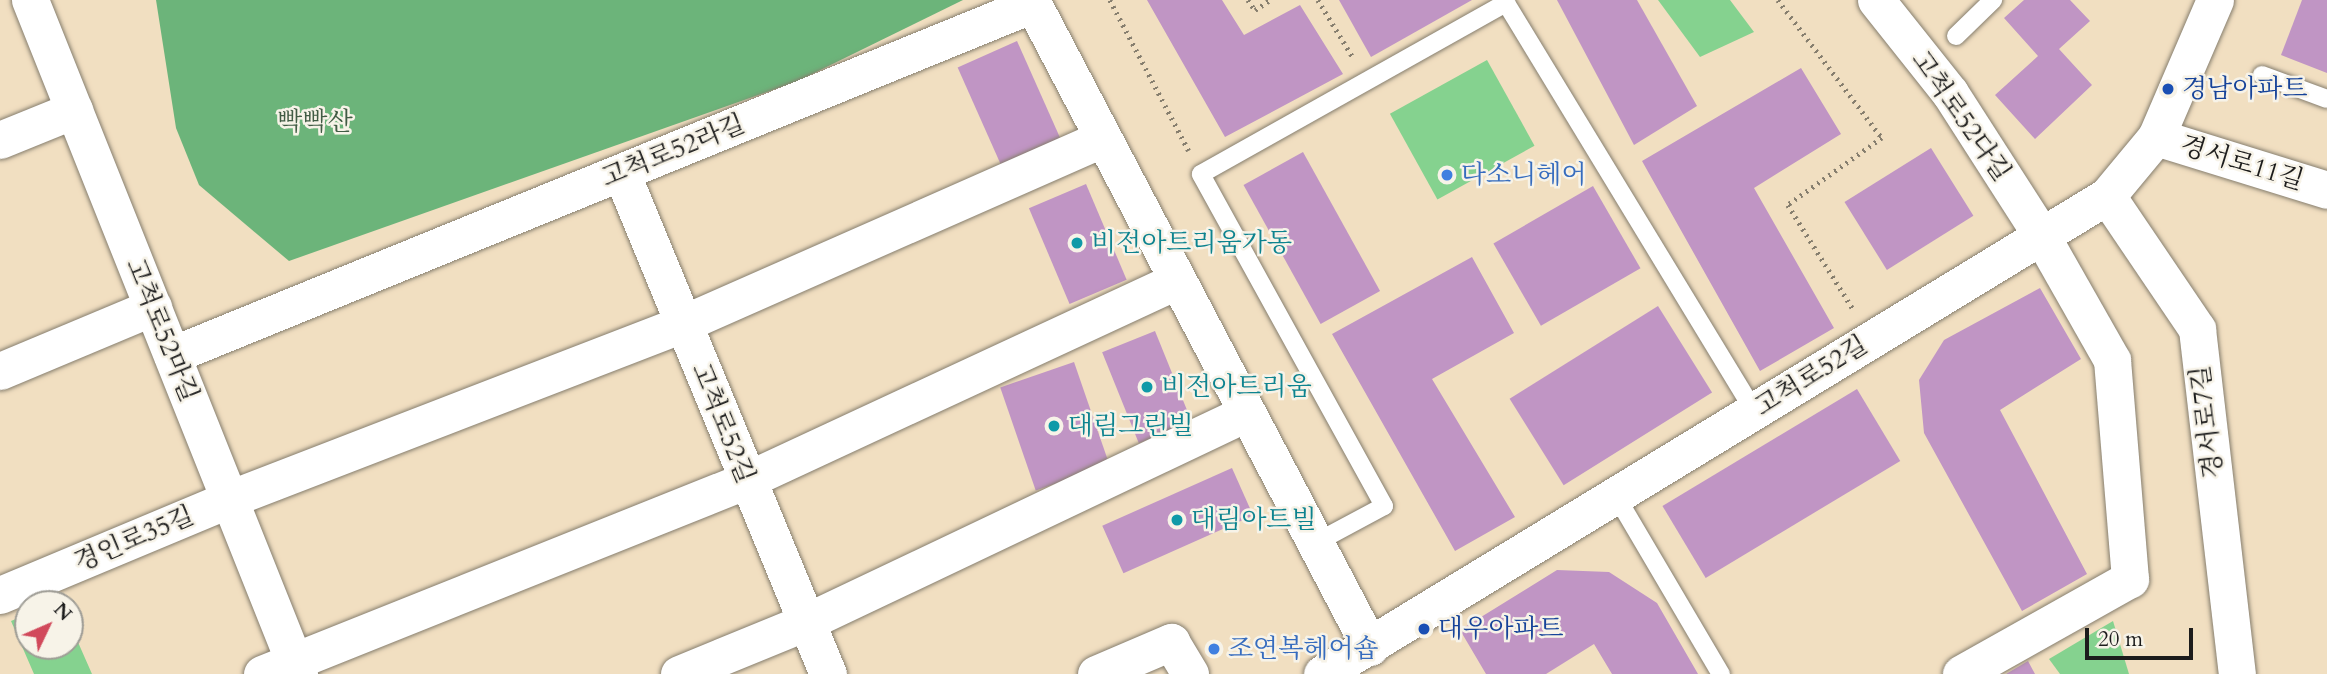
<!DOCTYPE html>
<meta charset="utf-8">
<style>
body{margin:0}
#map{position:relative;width:2327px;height:674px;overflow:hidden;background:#f1dfc1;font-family:Cardo,"Noto Serif KR",serif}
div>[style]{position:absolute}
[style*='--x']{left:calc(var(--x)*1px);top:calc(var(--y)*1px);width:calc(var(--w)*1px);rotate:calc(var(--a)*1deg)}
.green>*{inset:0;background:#85d28f;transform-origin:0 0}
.forest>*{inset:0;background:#6cb47a}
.building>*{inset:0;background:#c095c4;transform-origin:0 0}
.path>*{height:4.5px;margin-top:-2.25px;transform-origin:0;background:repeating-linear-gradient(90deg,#867e6e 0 2px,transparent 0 7px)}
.roads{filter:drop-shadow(0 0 2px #867e6e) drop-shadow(0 0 2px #867e6e)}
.service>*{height:18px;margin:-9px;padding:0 9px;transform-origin:9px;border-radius:9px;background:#fff}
.minor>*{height:37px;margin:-18.5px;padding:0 18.5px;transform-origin:18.5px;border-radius:18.5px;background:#fff}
.dots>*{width:19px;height:19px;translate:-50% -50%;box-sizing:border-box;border:4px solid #f7f3e8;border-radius:50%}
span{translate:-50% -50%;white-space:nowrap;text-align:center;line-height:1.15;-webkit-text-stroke:5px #f7f3e8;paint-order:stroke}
.transit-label{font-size:26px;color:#164399}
.left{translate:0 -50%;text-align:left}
.street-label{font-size:26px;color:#1c1c1c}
.park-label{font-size:26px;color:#415c44}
.shop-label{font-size:26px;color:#366cbe}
.culture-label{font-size:26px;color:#0d838f}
.north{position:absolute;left:14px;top:590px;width:70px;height:70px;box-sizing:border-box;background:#f7f3e8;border:2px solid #9f9d96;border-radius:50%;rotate:46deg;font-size:19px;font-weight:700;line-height:28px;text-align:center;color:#1c1c1c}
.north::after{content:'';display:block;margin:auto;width:24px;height:32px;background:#d1495b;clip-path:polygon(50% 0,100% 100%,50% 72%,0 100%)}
.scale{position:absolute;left:2085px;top:628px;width:108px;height:32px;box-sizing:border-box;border:4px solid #1c1c1c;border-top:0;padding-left:9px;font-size:21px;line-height:24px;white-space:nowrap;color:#1c1c1c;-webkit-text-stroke:5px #f7f3e8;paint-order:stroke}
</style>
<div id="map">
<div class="green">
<div style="clip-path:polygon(1658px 0,1730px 0,1754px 32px,1700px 57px)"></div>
<div style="left:1487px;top:60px;width:98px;height:111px;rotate:61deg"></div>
<div style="clip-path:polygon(28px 614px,28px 646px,70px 646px,70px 624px,92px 674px,34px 674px,11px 621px)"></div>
<div style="clip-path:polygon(2113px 621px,2129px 674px,2060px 674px,2049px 659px)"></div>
</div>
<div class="forest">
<div style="clip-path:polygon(156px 0,963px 0,798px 81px,289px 261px,199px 185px,176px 128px)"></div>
</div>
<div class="building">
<div style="clip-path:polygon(1147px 0,1222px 0,1244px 35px,1300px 5px,1343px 74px,1225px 137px)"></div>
<div style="clip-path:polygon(1339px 0,1472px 0,1371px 57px)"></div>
<div style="clip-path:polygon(1557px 0,1637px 0,1697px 106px,1634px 145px)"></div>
<div style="clip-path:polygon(2024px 0,2070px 0,2090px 21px,2059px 49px,2092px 85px,2035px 139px,1995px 95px,2038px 56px,2004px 18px)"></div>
<div style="clip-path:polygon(2302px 0,2327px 0,2327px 73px,2281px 55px)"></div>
<div style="left:1017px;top:41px;width:119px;height:65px;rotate:66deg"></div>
<div style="clip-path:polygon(1801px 68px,1841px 134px,1754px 188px,1834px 328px,1760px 371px,1642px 161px)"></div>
<div style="left:1931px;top:148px;width:80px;height:102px;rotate:58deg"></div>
<div style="left:1303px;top:152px;width:159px;height:68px;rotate:61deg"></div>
<div style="left:1086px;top:184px;width:104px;height:62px;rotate:67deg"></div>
<div style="left:1593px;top:186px;width:95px;height:115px;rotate:60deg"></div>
<div style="clip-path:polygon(1472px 257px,1514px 333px,1432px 379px,1515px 517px,1455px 551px,1332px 334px)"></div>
<div style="clip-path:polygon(2040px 288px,2081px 359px,2000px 410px,2087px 574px,2022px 611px,1924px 433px,1919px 380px,1944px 340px)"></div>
<div style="left:1658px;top:306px;width:102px;height:175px;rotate:58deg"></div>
<div style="left:1155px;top:331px;width:98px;height:57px;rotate:68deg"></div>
<div style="left:1074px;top:362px;width:109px;height:78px;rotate:71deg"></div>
<div style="left:1857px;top:389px;width:84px;height:227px;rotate:59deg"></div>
<div style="left:1232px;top:468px;width:52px;height:142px;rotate:66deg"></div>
<div style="clip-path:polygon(1557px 570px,1609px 572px,1657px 603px,1698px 674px,1612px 674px,1594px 644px,1546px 674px,1486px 674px,1460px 630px)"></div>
<div style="clip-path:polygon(2028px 661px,2035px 674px,2006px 674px)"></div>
</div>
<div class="path">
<div style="--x:1110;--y:0;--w:170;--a:62.4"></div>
<div style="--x:1248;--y:0;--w:12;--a:55"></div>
<div style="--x:1255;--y:10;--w:18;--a:-34"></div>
<div style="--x:1318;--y:0;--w:69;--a:58.6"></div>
<div style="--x:1778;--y:0;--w:173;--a:53"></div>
<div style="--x:1882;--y:138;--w:115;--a:144.5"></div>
<div style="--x:1788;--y:205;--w:123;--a:58"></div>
</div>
<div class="roads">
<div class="service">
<div style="--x:1956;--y:36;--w:52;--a:-44.2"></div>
<div style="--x:2262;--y:75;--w:69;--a:20.3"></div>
<div style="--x:1616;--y:496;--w:207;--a:59.5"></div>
<div style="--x:1317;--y:542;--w:76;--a:-28.2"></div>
<div style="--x:1384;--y:506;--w:379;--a:-118.9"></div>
<div style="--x:1201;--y:174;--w:350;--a:-29.3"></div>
<div style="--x:1506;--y:3;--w:477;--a:58.7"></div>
</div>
<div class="minor">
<div style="--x:30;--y:0;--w:726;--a:68.24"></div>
<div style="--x:1876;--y:0;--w:119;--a:51.5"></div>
<div style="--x:1950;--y:93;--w:169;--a:57.3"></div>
<div style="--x:2041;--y:235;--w:144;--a:60.4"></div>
<div style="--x:2112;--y:360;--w:220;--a:85.3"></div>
<div style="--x:2130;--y:579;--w:194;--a:150.7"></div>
<div style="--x:2156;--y:137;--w:179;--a:17.2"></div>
<div style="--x:0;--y:140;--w:80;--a:-22.1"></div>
<div style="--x:621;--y:172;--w:543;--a:67.59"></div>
<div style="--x:2107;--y:196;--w:161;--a:55.9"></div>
<div style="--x:2197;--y:329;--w:347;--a:83.4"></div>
<div style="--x:172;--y:355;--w:930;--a:-22.18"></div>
<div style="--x:1033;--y:4;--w:726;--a:62.34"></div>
<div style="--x:0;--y:371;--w:166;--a:-22.7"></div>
<div style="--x:0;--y:595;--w:248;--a:-22.7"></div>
<div style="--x:229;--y:499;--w:486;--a:-21.1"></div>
<div style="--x:682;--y:324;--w:459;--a:-23.8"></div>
<div style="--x:262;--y:674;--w:522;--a:-21.8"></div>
<div style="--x:747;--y:480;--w:472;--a:-24.9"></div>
<div style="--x:679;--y:674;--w:137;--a:-22.3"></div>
<div style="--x:806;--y:622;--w:487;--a:-25.4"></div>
<div style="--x:1096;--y:674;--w:82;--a:-23.1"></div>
<div style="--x:1171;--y:642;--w:37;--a:59"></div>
<div style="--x:1322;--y:674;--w:919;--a:-31.34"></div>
<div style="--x:2107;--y:196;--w:77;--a:-50.3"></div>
<div style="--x:2156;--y:137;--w:149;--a:-66.7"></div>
</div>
</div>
<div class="dots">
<div style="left:2168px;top:89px;background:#1a4fb4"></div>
<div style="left:1447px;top:175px;background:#3f7fe0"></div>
<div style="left:1077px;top:243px;background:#0f9aa8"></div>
<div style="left:1147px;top:387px;background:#0f9aa8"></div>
<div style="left:1054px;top:426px;background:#0f9aa8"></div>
<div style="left:1177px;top:520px;background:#0f9aa8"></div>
<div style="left:1424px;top:629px;background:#1a4fb4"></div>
<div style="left:1214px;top:649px;background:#3f7fe0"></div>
</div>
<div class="transit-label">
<span class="left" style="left:2182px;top:89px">경남아파트</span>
<span class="left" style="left:1438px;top:629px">대우아파트</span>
</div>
<div class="street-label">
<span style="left:1961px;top:116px;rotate:55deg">고척로52다길</span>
<span style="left:673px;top:151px;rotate:-22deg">고척로52라길</span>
<span style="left:2242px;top:163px;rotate:17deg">경서로11길</span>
<span style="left:162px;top:330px;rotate:68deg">고척로52마길</span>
<span style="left:1811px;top:376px;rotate:-32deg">고척로52길</span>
<span style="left:2207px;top:422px;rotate:-97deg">경서로7길</span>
<span style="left:723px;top:423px;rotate:68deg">고척로52길</span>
<span style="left:134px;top:539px;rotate:-23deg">경인로35길</span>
</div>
<div class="park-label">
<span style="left:315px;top:122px">빡빡산</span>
</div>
<div class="shop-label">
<span class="left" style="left:1461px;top:175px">다소니헤어</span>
<span class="left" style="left:1228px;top:649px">조연복헤어숍</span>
</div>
<div class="culture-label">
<span class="left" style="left:1091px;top:243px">비전아트리움가동</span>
<span class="left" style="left:1161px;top:387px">비전아트리움</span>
<span class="left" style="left:1068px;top:426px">대림그린빌</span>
<span class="left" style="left:1191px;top:520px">대림아트빌</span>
</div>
<div class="north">N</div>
<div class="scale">20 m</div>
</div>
